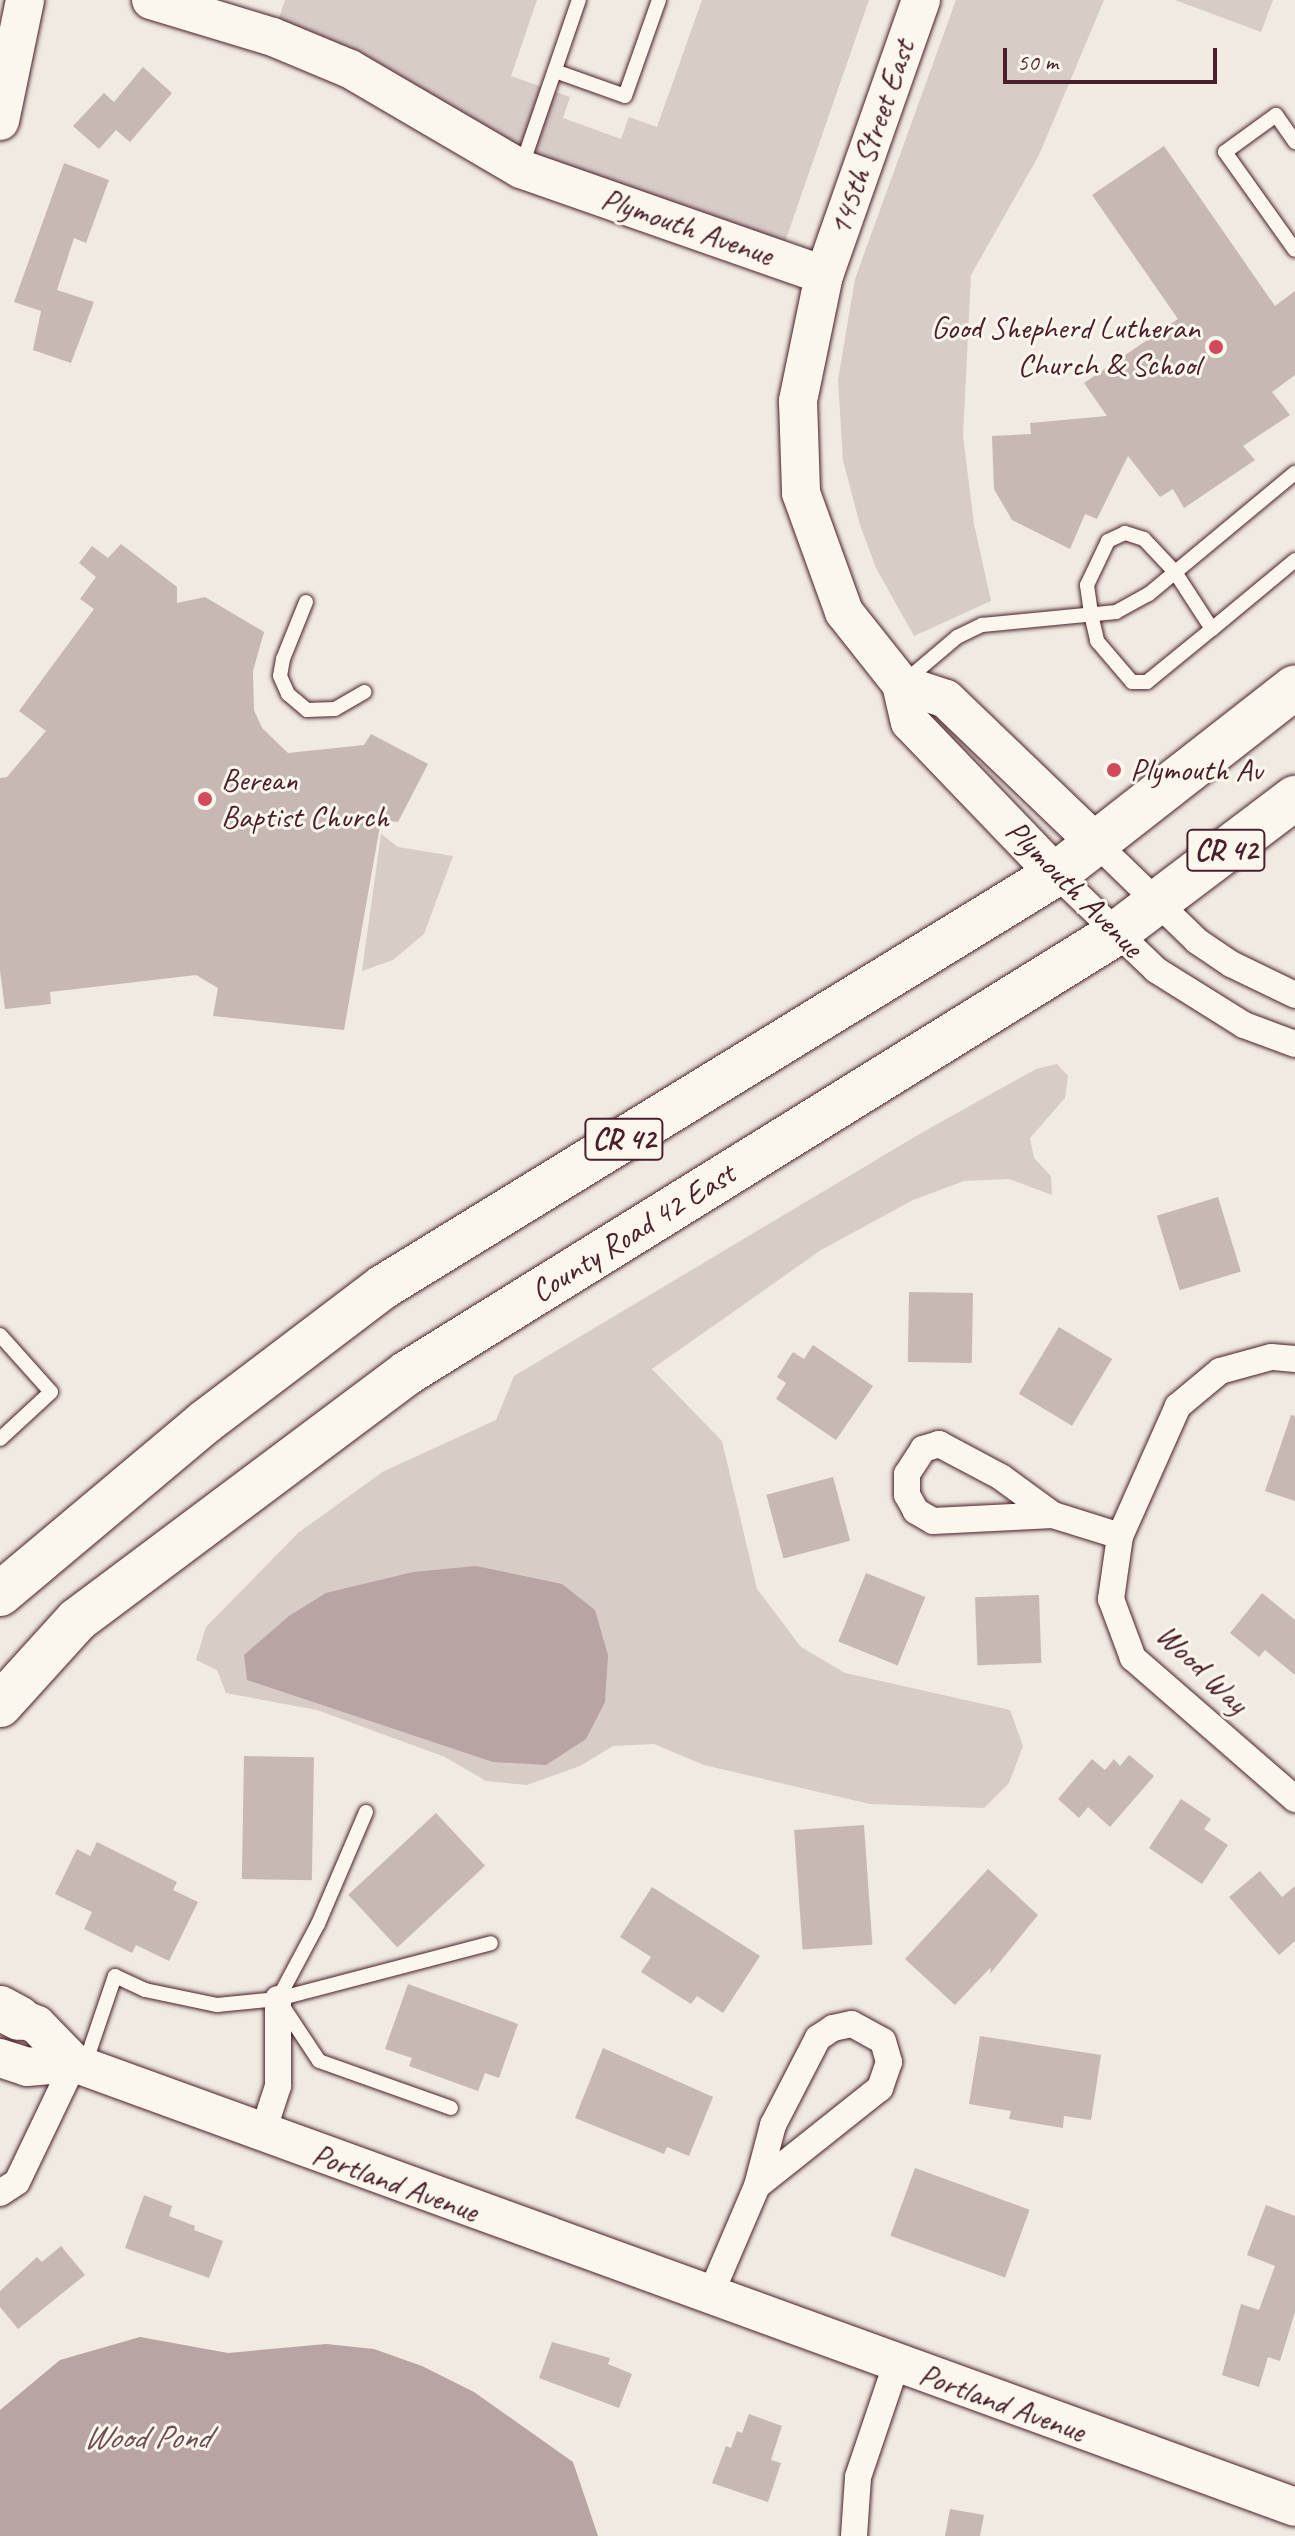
<!DOCTYPE html>
<style>
body{margin:0}
#map{position:relative;width:1295px;height:2536px;overflow:hidden;background:#f0eae0;font-family:Caveat,sans-serif}
div>[style]{position:absolute}
[style*='--x']{left:calc(var(--x)*1px);top:calc(var(--y)*1px);width:calc(var(--w)*1px);rotate:calc(var(--a)*1deg)}
.green>*{inset:0;background:#d8ccc6}
.water>*{inset:0;background:#b8a4a2}
.building>*{inset:0;background:#c8b8b3;transform-origin:0 0}
.roads{filter:drop-shadow(0 0 2px #4a1f2b) drop-shadow(0 0 2px #4a1f2b)}
.lane>*{height:14px;margin:-7px;padding:0 7px;transform-origin:7px;border-radius:7px;background:#fbf7ec}
.street>*{height:26px;margin:-13px;padding:0 13px;transform-origin:13px;border-radius:13px;background:#fbf7ec}
.secondary>*{height:38px;margin:-19px;padding:0 19px;transform-origin:19px;border-radius:19px;background:#fbf7ec}
.highway>*{height:44px;margin:-22px;padding:0 22px;transform-origin:22px;border-radius:22px;background:#fbf7ec}
.dots>*{width:22px;height:22px;translate:-50% -50%;box-sizing:border-box;border:4px solid #fbf7ec;border-radius:50%}
span{translate:-50% -50%;white-space:nowrap;text-align:center;line-height:1.15;-webkit-text-stroke:6px #fbf7ec;paint-order:stroke}
.shield-label span{padding:2px 6px;background:#fbf7ec;border:2px solid;border-radius:6px;-webkit-text-stroke-width:0}
.shield-label{font-size:30px;color:#4a1f2b;font-weight:700}
.street-label{font-size:32px;color:#4a1f2b}
.poi-label{font-size:32px;color:#4a1f2b}
.right{translate:-100% -50%;text-align:right}
.left{translate:0 -50%;text-align:left}
.water-label{font-size:34px;color:#704e55;font-style:italic}
.scale{position:absolute;left:1003px;top:48px;width:214px;height:36px;box-sizing:border-box;border:4px solid #4a1f2b;border-top:0;padding-left:10px;font-size:24px;line-height:28px;white-space:nowrap;color:#4a1f2b;-webkit-text-stroke:6px #fbf7ec;paint-order:stroke}
</style>
<div id="map">
<div class="green">
<div style="clip-path:polygon(285px 0,537px 0,511px 76px,570px 97px,563px 118px,621px 139px,629px 117px,657px 127px,702px 0,869px 0,779px 259px,607px 200px,273px 37px)"></div>
<div style="clip-path:polygon(956px 0,1104px 0,1039px 155px,971px 275px,963px 436px,974px 524px,991px 601px,914px 636px,876px 568px,860px 525px,843px 460px,838px 380px,855px 279px)"></div>
<div style="clip-path:polygon(1175px 0,1273px 0,1261px 32px)"></div>
<div style="clip-path:polygon(381px 834px,398px 847px,453px 856px,424px 934px,393px 960px,362px 971px)"></div>
<div style="clip-path:polygon(1057px 1064px,1068px 1076px,1065px 1098px,1030px 1138px,1034px 1158px,1051px 1176px,1052px 1195px,1009px 1179px,964px 1181px,913px 1200px,821px 1250px,652px 1369px,722px 1441px,757px 1589px,801px 1647px,845px 1673px,1010px 1710px,1023px 1746px,1009px 1783px,984px 1808px,870px 1804px,704px 1765px,654px 1744px,613px 1746px,580px 1766px,527px 1785px,486px 1781px,445px 1757px,317px 1710px,226px 1693px,217px 1670px,196px 1660px,206px 1627px,298px 1533px,384px 1471px,496px 1420px,514px 1376px,923px 1132px,1036px 1069px)"></div>
</div>
<div class="water">
<div style="clip-path:polygon(476px 1566px,562px 1584px,595px 1610px,608px 1655px,605px 1702px,586px 1739px,546px 1765px,493px 1762px,247px 1680px,244px 1655px,289px 1616px,326px 1593px,413px 1572px)"></div>
<div style="clip-path:polygon(140px 2337px,228px 2353px,326px 2344px,374px 2349px,422px 2366px,474px 2392px,573px 2462px,598px 2536px,0 2536px,0 2410px,60px 2360px)"></div>
</div>
<div class="building">
<div style="clip-path:polygon(143px 67px,172px 93px,130px 142px,116px 130px,99px 149px,73px 126px,104px 93px,114px 102px)"></div>
<div style="clip-path:polygon(1164px 146px,1275px 306px,1295px 291px,1295px 375px,1272px 392px,1290px 415px,1243px 446px,1255px 460px,1184px 508px,1173px 489px,1160px 497px,1128px 456px,1097px 519px,1085px 514px,1070px 549px,1012px 520px,994px 489px,992px 436px,1031px 434px,1030px 423px,1107px 416px,1084px 383px,1178px 319px,1092px 195px)"></div>
<div style="clip-path:polygon(64px 163px,109px 180px,86px 243px,74px 238px,57px 290px,94px 302px,71px 363px,33px 350px,41px 311px,14px 302px)"></div>
<div style="clip-path:polygon(121px 544px,177px 587px,177px 603px,205px 597px,264px 632px,253px 671px,254px 710px,262px 728px,288px 753px,364px 745px,371px 734px,428px 764px,398px 822px,381px 820px,344px 1030px,213px 1016px,218px 988px,196px 975px,50px 992px,51px 1004px,5px 1009px,0 971px,0 778px,7px 777px,46px 731px,19px 711px,94px 609px,80px 599px,96px 577px,79px 563px,92px 546px,108px 558px)"></div>
<div style="left:1218px;top:1197px;width:78px;height:64px;rotate:73deg"></div>
<div style="left:909px;top:1292px;width:64px;height:70px;rotate:1deg"></div>
<div style="left:1059px;top:1327px;width:62px;height:78px;rotate:31deg"></div>
<div style="clip-path:polygon(813px 1345px,873px 1386px,836px 1440px,776px 1399px,786px 1383px,777px 1377px,793px 1352px,804px 1359px)"></div>
<div style="clip-path:polygon(1291px 1415px,1295px 1416px,1295px 1501px,1265px 1491px)"></div>
<div style="left:833px;top:1477px;width:66px;height:69px;rotate:75deg"></div>
<div style="left:866px;top:1573px;width:64px;height:74px;rotate:22deg"></div>
<div style="clip-path:polygon(1262px 1593px,1295px 1620px,1295px 1675px,1265px 1650px,1259px 1657px,1230px 1633px)"></div>
<div style="left:1039px;top:1595px;width:68px;height:64px;rotate:88deg"></div>
<div style="clip-path:polygon(1129px 1755px,1154px 1776px,1110px 1827px,1088px 1807px,1079px 1818px,1058px 1799px,1092px 1759px,1105px 1770px,1114px 1759px,1120px 1766px)"></div>
<div style="left:244px;top:1756px;width:70px;height:123px;rotate:1deg"></div>
<div style="clip-path:polygon(1181px 1799px,1211px 1819px,1204px 1829px,1228px 1845px,1202px 1884px,1149px 1848px)"></div>
<div style="left:436px;top:1813px;width:72px;height:120px;rotate:47deg"></div>
<div style="left:864px;top:1825px;width:120px;height:70px;rotate:86deg"></div>
<div style="clip-path:polygon(97px 1842px,177px 1882px,173px 1890px,198px 1902px,169px 1961px,136px 1945px,132px 1953px,84px 1929px,92px 1912px,55px 1894px,77px 1849px,90px 1856px)"></div>
<div style="clip-path:polygon(988px 1869px,1038px 1915px,990px 1974px,991px 1967px,955px 2005px,905px 1959px)"></div>
<div style="clip-path:polygon(1260px 1871px,1282px 1897px,1295px 1886px,1295px 1941px,1279px 1955px,1229px 1897px)"></div>
<div style="clip-path:polygon(652px 1887px,760px 1956px,723px 2013px,697px 1996px,691px 2004px,641px 1972px,651px 1957px,620px 1937px)"></div>
<div style="clip-path:polygon(408px 1984px,518px 2024px,499px 2078px,485px 2073px,478px 2091px,409px 2066px,412px 2058px,385px 2049px)"></div>
<div style="clip-path:polygon(980px 2036px,1101px 2055px,1091px 2120px,1064px 2116px,1063px 2128px,1009px 2119px,1011px 2111px,969px 2104px)"></div>
<div style="clip-path:polygon(603px 2048px,713px 2097px,689px 2156px,667px 2147px,664px 2154px,575px 2118px)"></div>
<div style="left:915px;top:2168px;width:122px;height:72px;rotate:20deg"></div>
<div style="clip-path:polygon(144px 2195px,172px 2206px,169px 2216px,195px 2226px,194px 2230px,223px 2241px,209px 2278px,125px 2248px)"></div>
<div style="clip-path:polygon(1266px 2205px,1295px 2216px,1295px 2312px,1280px 2361px,1268px 2357px,1259px 2387px,1222px 2375px,1241px 2304px,1259px 2310px,1275px 2266px,1247px 2255px)"></div>
<div style="clip-path:polygon(61px 2246px,85px 2275px,18px 2329px,0 2307px,0 2291px,37px 2257px,42px 2262px)"></div>
<div style="clip-path:polygon(552px 2342px,610px 2358px,608px 2364px,632px 2374px,619px 2408px,539px 2378px)"></div>
<div style="clip-path:polygon(749px 2414px,782px 2426px,771px 2460px,781px 2463px,768px 2502px,712px 2483px,726px 2446px,731px 2448px,737px 2431px,742px 2433px)"></div>
<div style="clip-path:polygon(950px 2509px,984px 2515px,980px 2536px,945px 2536px)"></div>
</div>
<div class="roads">
<div class="lane">
<div style="--x:555;--y:71;--w:74;--a:19.7"></div>
<div style="--x:625;--y:96;--w:102;--a:-70.5"></div>
<div style="--x:1295;--y:142;--w:33;--a:-125"></div>
<div style="--x:1276;--y:115;--w:63;--a:144"></div>
<div style="--x:1225;--y:152;--w:120;--a:54.5"></div>
<div style="--x:521;--y:168;--w:178;--a:-71"></div>
<div style="--x:306;--y:602;--w:61;--a:112"></div>
<div style="--x:283;--y:659;--w:17;--a:100"></div>
<div style="--x:280;--y:676;--w:20;--a:66"></div>
<div style="--x:288;--y:694;--w:25;--a:40"></div>
<div style="--x:307;--y:710;--w:28;--a:-2"></div>
<div style="--x:335;--y:709;--w:34;--a:-30"></div>
<div style="--x:1212;--y:629;--w:68;--a:-123"></div>
<div style="--x:1175;--y:572;--w:45;--a:-133.2"></div>
<div style="--x:1144;--y:539;--w:20;--a:-162"></div>
<div style="--x:1125;--y:533;--w:19;--a:155"></div>
<div style="--x:1108;--y:541;--w:49;--a:115.5"></div>
<div style="--x:1087;--y:585;--w:29;--a:82"></div>
<div style="--x:1091;--y:614;--w:28;--a:77"></div>
<div style="--x:1097;--y:641;--w:54;--a:49.5"></div>
<div style="--x:1132;--y:682;--w:15;--a:0"></div>
<div style="--x:1147;--y:682;--w:84;--a:-39.2"></div>
<div style="--x:1212;--y:629;--w:108;--a:-39.7"></div>
<div style="--x:904;--y:682;--w:70;--a:-40.3"></div>
<div style="--x:957;--y:637;--w:28;--a:-26"></div>
<div style="--x:982;--y:625;--w:135;--a:-5.5"></div>
<div style="--x:1116;--y:612;--w:38;--a:-29"></div>
<div style="--x:1149;--y:594;--w:190;--a:-39.7"></div>
<div style="--x:0;--y:1335;--w:76;--a:48.2"></div>
<div style="--x:51;--y:1392;--w:69;--a:137.3"></div>
<div style="--x:366;--y:1812;--w:122;--a:113.2"></div>
<div style="--x:318;--y:1924;--w:85;--a:118.1"></div>
<div style="--x:278;--y:1999;--w:220;--a:-14.7"></div>
<div style="--x:85;--y:2064;--w:93;--a:-71.2"></div>
<div style="--x:115;--y:1976;--w:33;--a:25"></div>
<div style="--x:145;--y:1990;--w:74;--a:11.8"></div>
<div style="--x:217;--y:2005;--w:61;--a:-5.6"></div>
<div style="--x:278;--y:1999;--w:74;--a:56.5"></div>
<div style="--x:319;--y:2061;--w:140;--a:19.6"></div>
</div>
<div class="street">
<div style="--x:1096;--y:843;--w:141;--a:44.1"></div>
<div style="--x:1197;--y:941;--w:41;--a:34.1"></div>
<div style="--x:1231;--y:964;--w:71;--a:25.8"></div>
<div style="--x:1056;--y:874;--w:139;--a:43.8"></div>
<div style="--x:1156;--y:970;--w:104;--a:32"></div>
<div style="--x:1244;--y:1025;--w:54;--a:20.4"></div>
<div style="--x:1295;--y:1359;--w:24;--a:-175"></div>
<div style="--x:1271;--y:1357;--w:53;--a:164.6"></div>
<div style="--x:1220;--y:1371;--w:55;--a:140.2"></div>
<div style="--x:1178;--y:1406;--w:142;--a:114"></div>
<div style="--x:1120;--y:1536;--w:64;--a:98.1"></div>
<div style="--x:1111;--y:1599;--w:63;--a:69.6"></div>
<div style="--x:1133;--y:1658;--w:215;--a:41"></div>
<div style="--x:1053;--y:1515;--w:120;--a:177.1"></div>
<div style="--x:933;--y:1521;--w:20;--a:-150"></div>
<div style="--x:916;--y:1511;--w:18;--a:-119"></div>
<div style="--x:907;--y:1495;--w:21;--a:-90"></div>
<div style="--x:907;--y:1474;--w:30;--a:-57"></div>
<div style="--x:923;--y:1449;--w:17;--a:-17"></div>
<div style="--x:939;--y:1444;--w:70;--a:28"></div>
<div style="--x:1001;--y:1477;--w:64;--a:36.2"></div>
<div style="--x:1053;--y:1515;--w:70;--a:17.4"></div>
<div style="--x:262;--y:2135;--w:52;--a:-71.9"></div>
<div style="--x:278;--y:2086;--w:87;--a:-90"></div>
<div style="--x:0;--y:2193;--w:20;--a:-33"></div>
<div style="--x:17;--y:2182;--w:132;--a:-64.4"></div>
<div style="--x:709;--y:2298;--w:122;--a:-66.8"></div>
<div style="--x:757;--y:2186;--w:63;--a:-75.3"></div>
<div style="--x:773;--y:2125;--w:98;--a:-62.7"></div>
<div style="--x:818;--y:2038;--w:18;--a:-34"></div>
<div style="--x:833;--y:2028;--w:19;--a:-12"></div>
<div style="--x:852;--y:2024;--w:35;--a:29"></div>
<div style="--x:883;--y:2041;--w:22;--a:74"></div>
<div style="--x:889;--y:2062;--w:28;--a:109"></div>
<div style="--x:880;--y:2088;--w:157;--a:141.5"></div>
<div style="--x:854;--y:2536;--w:59;--a:-86.1"></div>
<div style="--x:858;--y:2477;--w:118;--a:-71.3"></div>
</div>
<div class="secondary">
<div style="--x:151;--y:0;--w:127;--a:16.9"></div>
<div style="--x:273;--y:37;--w:83;--a:22.6"></div>
<div style="--x:350;--y:69;--w:198;--a:30.3"></div>
<div style="--x:521;--y:169;--w:321;--a:19.3"></div>
<div style="--x:921;--y:0;--w:292;--a:109.4"></div>
<div style="--x:824;--y:275;--w:129;--a:101.7"></div>
<div style="--x:798;--y:401;--w:92;--a:88.1"></div>
<div style="--x:801;--y:493;--w:127;--a:70.1"></div>
<div style="--x:844;--y:612;--w:92;--a:51.6"></div>
<div style="--x:901;--y:684;--w:39;--a:77"></div>
<div style="--x:910;--y:722;--w:211;--a:46.2"></div>
<div style="--x:0;--y:121;--w:124;--a:-78.3"></div>
<div style="--x:901;--y:684;--w:47;--a:18.4"></div>
<div style="--x:946;--y:699;--w:208;--a:43.8"></div>
<div style="--x:0;--y:2010;--w:40;--a:22"></div>
<div style="--x:37;--y:2025;--w:53;--a:45.8"></div>
<div style="--x:0;--y:2058;--w:28;--a:18"></div>
<div style="--x:27;--y:2067;--w:47;--a:-4.9"></div>
<div style="--x:74;--y:2063;--w:1299;--a:19.98"></div>
</div>
<div class="highway">
<div style="--x:0;--y:1594;--w:268;--a:-40"></div>
<div style="--x:205;--y:1422;--w:223;--a:-37.2"></div>
<div style="--x:383;--y:1287;--w:790;--a:-31.54"></div>
<div style="--x:1056;--y:874;--w:303;--a:-38"></div>
<div style="--x:0;--y:1705;--w:115;--a:-47.8"></div>
<div style="--x:77;--y:1620;--w:412;--a:-36.8"></div>
<div style="--x:407;--y:1373;--w:833;--a:-31.8"></div>
<div style="--x:1115;--y:934;--w:226;--a:-37.1"></div>
<div style="--x:0;--y:2008;--w:21;--a:28"></div>
</div>
</div>
<div class="dots">
<div style="left:1216px;top:347px;background:#d1495b"></div>
<div style="left:1114px;top:770px;background:#d1495b"></div>
<div style="left:205px;top:799px;background:#d1495b"></div>
</div>
<div class="shield-label">
<span style="left:1226px;top:850px">CR 42</span>
<span style="left:624px;top:1139px">CR 42</span>
</div>
<div class="street-label">
<span style="left:872px;top:138px;rotate:-71deg">145th Street East</span>
<span style="left:687px;top:227px;rotate:19deg">Plymouth Avenue</span>
<span style="left:1074px;top:889px;rotate:45deg">Plymouth Avenue</span>
<span style="left:633px;top:1233px;rotate:-32deg">County Road 42 East</span>
<span style="left:1202px;top:1669px;rotate:44deg">Wood Way</span>
<span style="left:395px;top:2183px;rotate:20deg">Portland Avenue</span>
<span style="left:1002px;top:2403px;rotate:20deg">Portland Avenue</span>
</div>
<div class="poi-label">
<span class="right" style="left:1200px;top:347px">Good Shepherd Lutheran<br>Church &amp; School</span>
<span class="left" style="left:1130px;top:770px">Plymouth Av</span>
<span class="left" style="left:221px;top:799px">Berean<br>Baptist Church</span>
</div>
<div class="water-label">
<span style="left:146px;top:2437px">Wood Pond</span>
</div>
<div class="scale">50 m</div>
</div>
